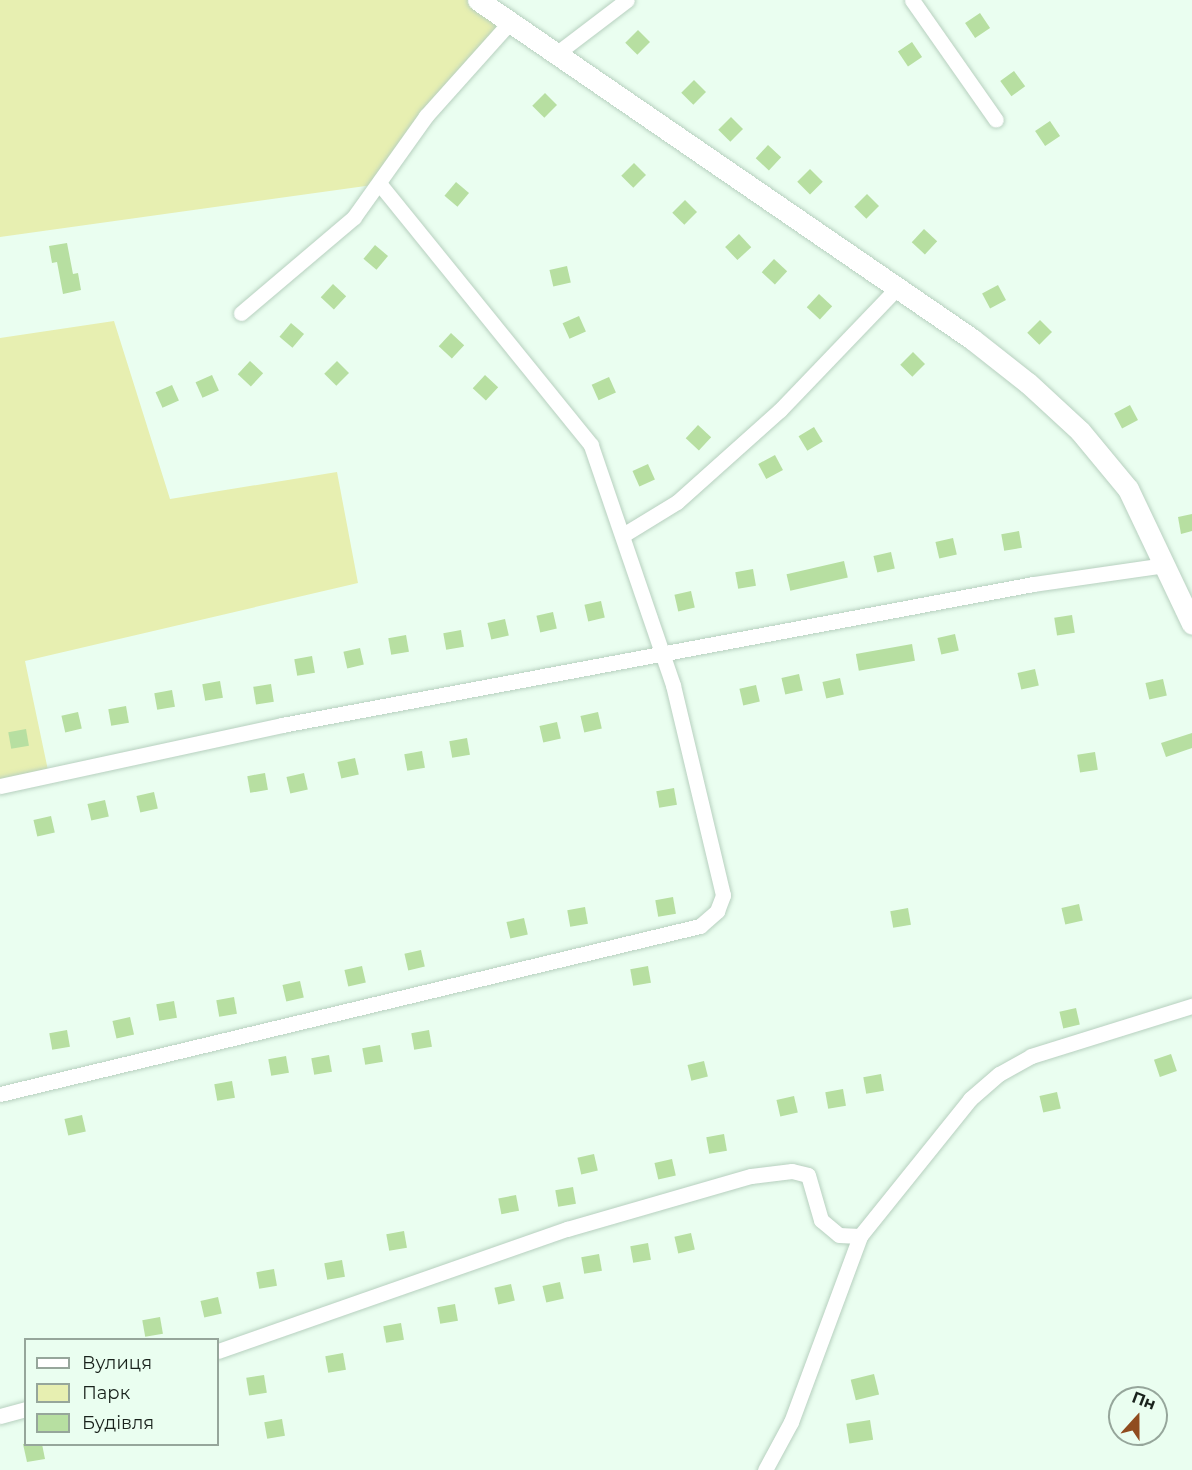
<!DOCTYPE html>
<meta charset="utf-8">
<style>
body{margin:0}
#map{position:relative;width:1192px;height:1470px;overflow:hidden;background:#eafef0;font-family:Montserrat,sans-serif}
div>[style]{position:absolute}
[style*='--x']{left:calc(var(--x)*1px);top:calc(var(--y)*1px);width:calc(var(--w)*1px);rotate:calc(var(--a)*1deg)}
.green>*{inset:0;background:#e7efb1}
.building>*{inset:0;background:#b7dfa1;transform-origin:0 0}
.roads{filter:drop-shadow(0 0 2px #b7d0bf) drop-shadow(0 0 2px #b7d0bf)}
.street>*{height:15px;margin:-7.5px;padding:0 7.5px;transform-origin:7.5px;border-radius:7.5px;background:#fff}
.secondary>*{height:21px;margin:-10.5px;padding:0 10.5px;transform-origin:10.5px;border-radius:10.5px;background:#fff}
span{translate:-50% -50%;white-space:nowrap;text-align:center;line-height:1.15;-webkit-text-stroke:5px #eafef0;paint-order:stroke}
.legend{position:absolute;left:24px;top:1338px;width:195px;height:108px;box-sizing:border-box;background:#eafef0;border:2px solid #96a69b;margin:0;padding:8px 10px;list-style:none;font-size:18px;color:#19221c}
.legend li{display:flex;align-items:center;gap:12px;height:30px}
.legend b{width:30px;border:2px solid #96a69b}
.north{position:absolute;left:1108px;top:1386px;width:60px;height:60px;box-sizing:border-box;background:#eafef0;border:2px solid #96a69b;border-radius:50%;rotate:21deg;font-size:16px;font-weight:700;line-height:24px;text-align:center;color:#19221c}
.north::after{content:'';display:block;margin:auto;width:21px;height:27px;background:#904c1f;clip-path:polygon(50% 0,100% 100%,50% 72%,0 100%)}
</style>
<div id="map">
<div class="green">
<div style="clip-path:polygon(0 0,478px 0,510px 22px,380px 184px,0 237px)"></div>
<div style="clip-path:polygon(114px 321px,170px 499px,337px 472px,358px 583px,25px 661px,49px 775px,0 786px,0 338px)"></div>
</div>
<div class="building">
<div style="left:980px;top:13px;width:18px;height:18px;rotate:56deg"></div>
<div style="left:638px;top:30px;width:17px;height:18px;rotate:45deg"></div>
<div style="left:912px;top:42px;width:18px;height:17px;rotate:56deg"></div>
<div style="left:1014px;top:71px;width:19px;height:17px;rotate:54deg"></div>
<div style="left:694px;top:80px;width:17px;height:18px;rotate:45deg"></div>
<div style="left:545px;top:93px;width:17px;height:18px;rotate:45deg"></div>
<div style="left:731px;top:117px;width:17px;height:18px;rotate:45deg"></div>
<div style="left:1050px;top:121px;width:18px;height:18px;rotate:56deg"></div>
<div style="left:768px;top:145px;width:18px;height:18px;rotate:43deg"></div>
<div style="left:634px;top:163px;width:17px;height:18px;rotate:45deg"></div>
<div style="left:810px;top:169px;width:18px;height:18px;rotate:45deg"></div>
<div style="left:456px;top:182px;width:17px;height:18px;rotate:40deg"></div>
<div style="left:867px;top:194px;width:17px;height:18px;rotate:45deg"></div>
<div style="left:685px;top:200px;width:17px;height:18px;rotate:45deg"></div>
<div style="left:924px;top:229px;width:18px;height:18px;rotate:43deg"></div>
<div style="left:739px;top:234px;width:18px;height:19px;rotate:47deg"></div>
<div style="clip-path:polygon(67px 243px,73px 274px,78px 273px,81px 290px,63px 294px,57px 262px,52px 263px,49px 246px)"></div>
<div style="left:375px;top:245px;width:17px;height:18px;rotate:40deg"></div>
<div style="left:774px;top:259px;width:18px;height:18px;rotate:43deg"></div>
<div style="left:567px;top:266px;width:17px;height:18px;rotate:77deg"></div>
<div style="left:333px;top:284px;width:18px;height:18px;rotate:43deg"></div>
<div style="left:998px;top:285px;width:17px;height:18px;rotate:62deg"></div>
<div style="left:819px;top:294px;width:18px;height:18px;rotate:43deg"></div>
<div style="left:579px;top:316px;width:17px;height:18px;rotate:66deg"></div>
<div style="left:1040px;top:320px;width:17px;height:18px;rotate:45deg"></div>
<div style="left:291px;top:323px;width:17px;height:18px;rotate:40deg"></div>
<div style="left:451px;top:333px;width:18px;height:18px;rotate:43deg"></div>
<div style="left:913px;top:352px;width:17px;height:18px;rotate:45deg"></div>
<div style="left:250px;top:361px;width:18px;height:18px;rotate:43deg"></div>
<div style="left:337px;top:361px;width:17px;height:18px;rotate:45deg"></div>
<div style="left:212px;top:375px;width:17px;height:18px;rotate:66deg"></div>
<div style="left:485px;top:375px;width:18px;height:18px;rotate:43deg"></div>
<div style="left:609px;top:377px;width:17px;height:19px;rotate:66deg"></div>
<div style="left:172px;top:385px;width:17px;height:18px;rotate:66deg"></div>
<div style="left:1130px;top:405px;width:17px;height:18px;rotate:62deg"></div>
<div style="left:698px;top:425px;width:18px;height:18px;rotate:43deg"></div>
<div style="left:814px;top:427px;width:17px;height:18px;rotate:59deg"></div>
<div style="left:775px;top:455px;width:17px;height:19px;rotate:62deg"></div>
<div style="left:648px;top:464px;width:17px;height:17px;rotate:66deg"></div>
<div style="clip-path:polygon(1192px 514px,1192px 531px,1181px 534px,1178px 517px)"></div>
<div style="left:1019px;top:531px;width:17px;height:18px;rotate:80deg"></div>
<div style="left:953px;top:538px;width:17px;height:18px;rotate:77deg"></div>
<div style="left:891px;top:552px;width:17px;height:18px;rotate:77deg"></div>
<div style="left:844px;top:561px;width:17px;height:59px;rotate:77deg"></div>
<div style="left:753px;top:569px;width:17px;height:18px;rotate:80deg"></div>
<div style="left:691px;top:591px;width:17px;height:17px;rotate:77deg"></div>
<div style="left:601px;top:601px;width:17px;height:17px;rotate:77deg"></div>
<div style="left:553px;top:612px;width:17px;height:17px;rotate:77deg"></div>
<div style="left:1072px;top:615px;width:18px;height:18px;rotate:81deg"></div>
<div style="left:505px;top:619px;width:17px;height:18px;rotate:77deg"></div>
<div style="left:461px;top:630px;width:17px;height:18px;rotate:80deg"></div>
<div style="left:955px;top:634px;width:17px;height:18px;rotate:77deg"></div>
<div style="left:406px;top:635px;width:17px;height:18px;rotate:80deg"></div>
<div style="left:912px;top:644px;width:17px;height:57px;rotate:80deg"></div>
<div style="left:360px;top:648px;width:17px;height:17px;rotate:77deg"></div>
<div style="left:312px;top:656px;width:17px;height:18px;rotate:80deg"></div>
<div style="left:1035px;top:669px;width:17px;height:18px;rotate:77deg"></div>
<div style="left:799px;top:674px;width:17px;height:18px;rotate:77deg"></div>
<div style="left:840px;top:678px;width:17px;height:18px;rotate:77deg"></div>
<div style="left:1163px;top:679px;width:17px;height:18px;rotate:77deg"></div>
<div style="left:220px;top:681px;width:17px;height:18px;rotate:80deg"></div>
<div style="left:271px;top:684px;width:18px;height:18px;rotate:81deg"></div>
<div style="left:756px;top:685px;width:17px;height:17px;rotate:77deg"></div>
<div style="left:172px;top:690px;width:17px;height:18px;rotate:80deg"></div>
<div style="left:126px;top:706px;width:17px;height:18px;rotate:80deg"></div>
<div style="left:78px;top:712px;width:17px;height:17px;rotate:77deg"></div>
<div style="left:598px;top:712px;width:17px;height:18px;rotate:77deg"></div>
<div style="left:557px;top:722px;width:17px;height:18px;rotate:77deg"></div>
<div style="left:26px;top:729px;width:17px;height:18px;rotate:80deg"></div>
<div style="clip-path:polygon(1192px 733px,1192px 748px,1166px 757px,1161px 743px)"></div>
<div style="left:467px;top:738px;width:17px;height:18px;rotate:80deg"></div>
<div style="left:422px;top:751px;width:17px;height:18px;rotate:80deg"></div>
<div style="left:1095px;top:752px;width:18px;height:18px;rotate:81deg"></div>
<div style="left:355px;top:758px;width:17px;height:18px;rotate:77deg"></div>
<div style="left:265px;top:773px;width:17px;height:18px;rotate:80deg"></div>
<div style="left:304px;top:773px;width:17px;height:18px;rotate:77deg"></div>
<div style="left:674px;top:788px;width:17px;height:18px;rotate:80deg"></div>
<div style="left:154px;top:792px;width:17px;height:18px;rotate:77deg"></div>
<div style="left:105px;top:800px;width:17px;height:18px;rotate:77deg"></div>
<div style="left:51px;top:816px;width:17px;height:18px;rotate:77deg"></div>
<div style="left:673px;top:897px;width:17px;height:18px;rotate:80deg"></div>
<div style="left:1079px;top:904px;width:17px;height:18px;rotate:77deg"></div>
<div style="left:585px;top:907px;width:17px;height:18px;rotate:80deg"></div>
<div style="left:908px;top:908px;width:17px;height:18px;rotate:80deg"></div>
<div style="left:524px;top:918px;width:17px;height:18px;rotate:77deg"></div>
<div style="left:421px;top:950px;width:17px;height:17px;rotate:77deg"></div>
<div style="left:362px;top:966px;width:17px;height:18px;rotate:77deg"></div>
<div style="left:648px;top:966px;width:17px;height:18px;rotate:80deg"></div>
<div style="left:300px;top:981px;width:17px;height:18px;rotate:77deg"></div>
<div style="left:234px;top:997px;width:17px;height:18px;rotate:80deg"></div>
<div style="left:174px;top:1001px;width:17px;height:18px;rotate:80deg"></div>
<div style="left:1076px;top:1008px;width:17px;height:17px;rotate:77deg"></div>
<div style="left:130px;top:1017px;width:18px;height:18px;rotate:77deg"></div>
<div style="left:67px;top:1030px;width:17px;height:18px;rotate:80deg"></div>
<div style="left:429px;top:1030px;width:17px;height:18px;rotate:80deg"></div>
<div style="left:380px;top:1045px;width:17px;height:18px;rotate:80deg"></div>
<div style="left:1171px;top:1054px;width:18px;height:18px;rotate:71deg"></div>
<div style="left:329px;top:1055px;width:17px;height:18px;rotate:80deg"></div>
<div style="left:286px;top:1056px;width:17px;height:18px;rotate:80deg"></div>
<div style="left:704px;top:1061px;width:16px;height:17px;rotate:76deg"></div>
<div style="left:881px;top:1074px;width:17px;height:18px;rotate:80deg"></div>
<div style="left:232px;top:1081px;width:17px;height:18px;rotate:80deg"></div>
<div style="left:843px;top:1089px;width:17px;height:18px;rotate:80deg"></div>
<div style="left:1057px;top:1092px;width:17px;height:18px;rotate:77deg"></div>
<div style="left:794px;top:1096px;width:17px;height:18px;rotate:77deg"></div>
<div style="left:82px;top:1115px;width:17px;height:18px;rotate:77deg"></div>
<div style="left:724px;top:1134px;width:17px;height:18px;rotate:80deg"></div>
<div style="left:594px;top:1154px;width:17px;height:17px;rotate:77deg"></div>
<div style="left:672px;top:1159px;width:17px;height:18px;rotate:77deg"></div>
<div style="left:573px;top:1187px;width:17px;height:18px;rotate:80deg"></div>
<div style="left:516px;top:1195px;width:16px;height:18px;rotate:79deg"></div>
<div style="left:404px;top:1231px;width:17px;height:18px;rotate:80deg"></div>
<div style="left:691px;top:1233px;width:17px;height:17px;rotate:77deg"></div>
<div style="left:648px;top:1243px;width:17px;height:18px;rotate:80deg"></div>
<div style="left:599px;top:1254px;width:17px;height:18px;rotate:80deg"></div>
<div style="left:342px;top:1260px;width:17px;height:18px;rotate:80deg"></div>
<div style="left:274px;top:1269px;width:17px;height:18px;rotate:80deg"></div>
<div style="left:560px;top:1282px;width:17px;height:18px;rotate:77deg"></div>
<div style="left:511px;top:1284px;width:17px;height:17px;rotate:77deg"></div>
<div style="left:218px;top:1297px;width:17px;height:18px;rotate:77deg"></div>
<div style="left:455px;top:1304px;width:17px;height:18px;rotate:80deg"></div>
<div style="left:160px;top:1317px;width:17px;height:18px;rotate:80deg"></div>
<div style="left:401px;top:1323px;width:17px;height:18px;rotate:80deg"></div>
<div style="left:343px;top:1353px;width:17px;height:18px;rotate:80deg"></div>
<div style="left:874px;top:1374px;width:21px;height:24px;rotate:76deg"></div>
<div style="left:264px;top:1375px;width:18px;height:18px;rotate:81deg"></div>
<div style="left:282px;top:1419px;width:17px;height:18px;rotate:80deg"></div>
<div style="left:870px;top:1420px;width:20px;height:24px;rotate:81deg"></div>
<div style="clip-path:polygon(23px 1444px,42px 1444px,45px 1459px,27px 1462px)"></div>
</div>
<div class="roads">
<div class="street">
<div style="--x:912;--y:0;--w:146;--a:55"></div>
<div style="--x:556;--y:54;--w:89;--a:-37.3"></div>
<div style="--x:241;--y:313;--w:148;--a:-40.3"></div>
<div style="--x:354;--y:217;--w:124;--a:-54.5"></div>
<div style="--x:426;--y:116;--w:126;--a:-48.2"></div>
<div style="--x:623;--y:535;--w:63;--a:-31.4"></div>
<div style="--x:677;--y:502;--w:138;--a:-41.8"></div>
<div style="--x:780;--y:410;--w:169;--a:-46.2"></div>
<div style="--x:0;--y:786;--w:289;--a:-12.2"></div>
<div style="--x:282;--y:725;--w:764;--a:-10.63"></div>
<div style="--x:1033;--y:584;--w:133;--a:-8.2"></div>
<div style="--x:0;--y:1094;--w:720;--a:-13.5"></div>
<div style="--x:700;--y:926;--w:23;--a:-41"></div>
<div style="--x:717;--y:911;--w:17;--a:-69"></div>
<div style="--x:723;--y:895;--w:216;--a:-103.4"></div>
<div style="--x:673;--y:685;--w:254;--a:-108.9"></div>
<div style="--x:591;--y:445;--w:336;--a:-129"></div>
<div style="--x:218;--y:1351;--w:370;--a:-19.3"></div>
<div style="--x:567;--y:1229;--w:191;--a:-16.1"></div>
<div style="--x:751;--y:1176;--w:41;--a:-7"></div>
<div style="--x:792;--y:1171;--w:16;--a:14"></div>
<div style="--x:808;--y:1175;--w:47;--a:73.9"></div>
<div style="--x:821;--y:1220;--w:23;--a:40"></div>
<div style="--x:839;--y:1235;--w:21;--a:3"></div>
<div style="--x:0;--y:1416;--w:27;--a:-15"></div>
<div style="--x:765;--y:1470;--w:55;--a:-61.6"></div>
<div style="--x:791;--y:1422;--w:198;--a:-69.6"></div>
<div style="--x:860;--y:1236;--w:176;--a:-51.2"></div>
<div style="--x:970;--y:1099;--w:38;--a:-41"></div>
<div style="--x:999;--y:1074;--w:37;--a:-29"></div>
<div style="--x:1031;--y:1056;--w:169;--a:-17.3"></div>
</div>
<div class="secondary">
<div style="--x:478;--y:0;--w:599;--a:34.46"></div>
<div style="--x:972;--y:339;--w:71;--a:38.2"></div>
<div style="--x:1028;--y:383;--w:71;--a:42.7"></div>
<div style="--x:1080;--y:431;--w:75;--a:50.4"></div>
<div style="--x:1128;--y:489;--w:149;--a:64.6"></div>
</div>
</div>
<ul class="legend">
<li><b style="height:8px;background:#fff"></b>Вулиця</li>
<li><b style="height:16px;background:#e7efb1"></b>Парк</li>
<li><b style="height:16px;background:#b7dfa1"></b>Будівля</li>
</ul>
<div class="north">Пн</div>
</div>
